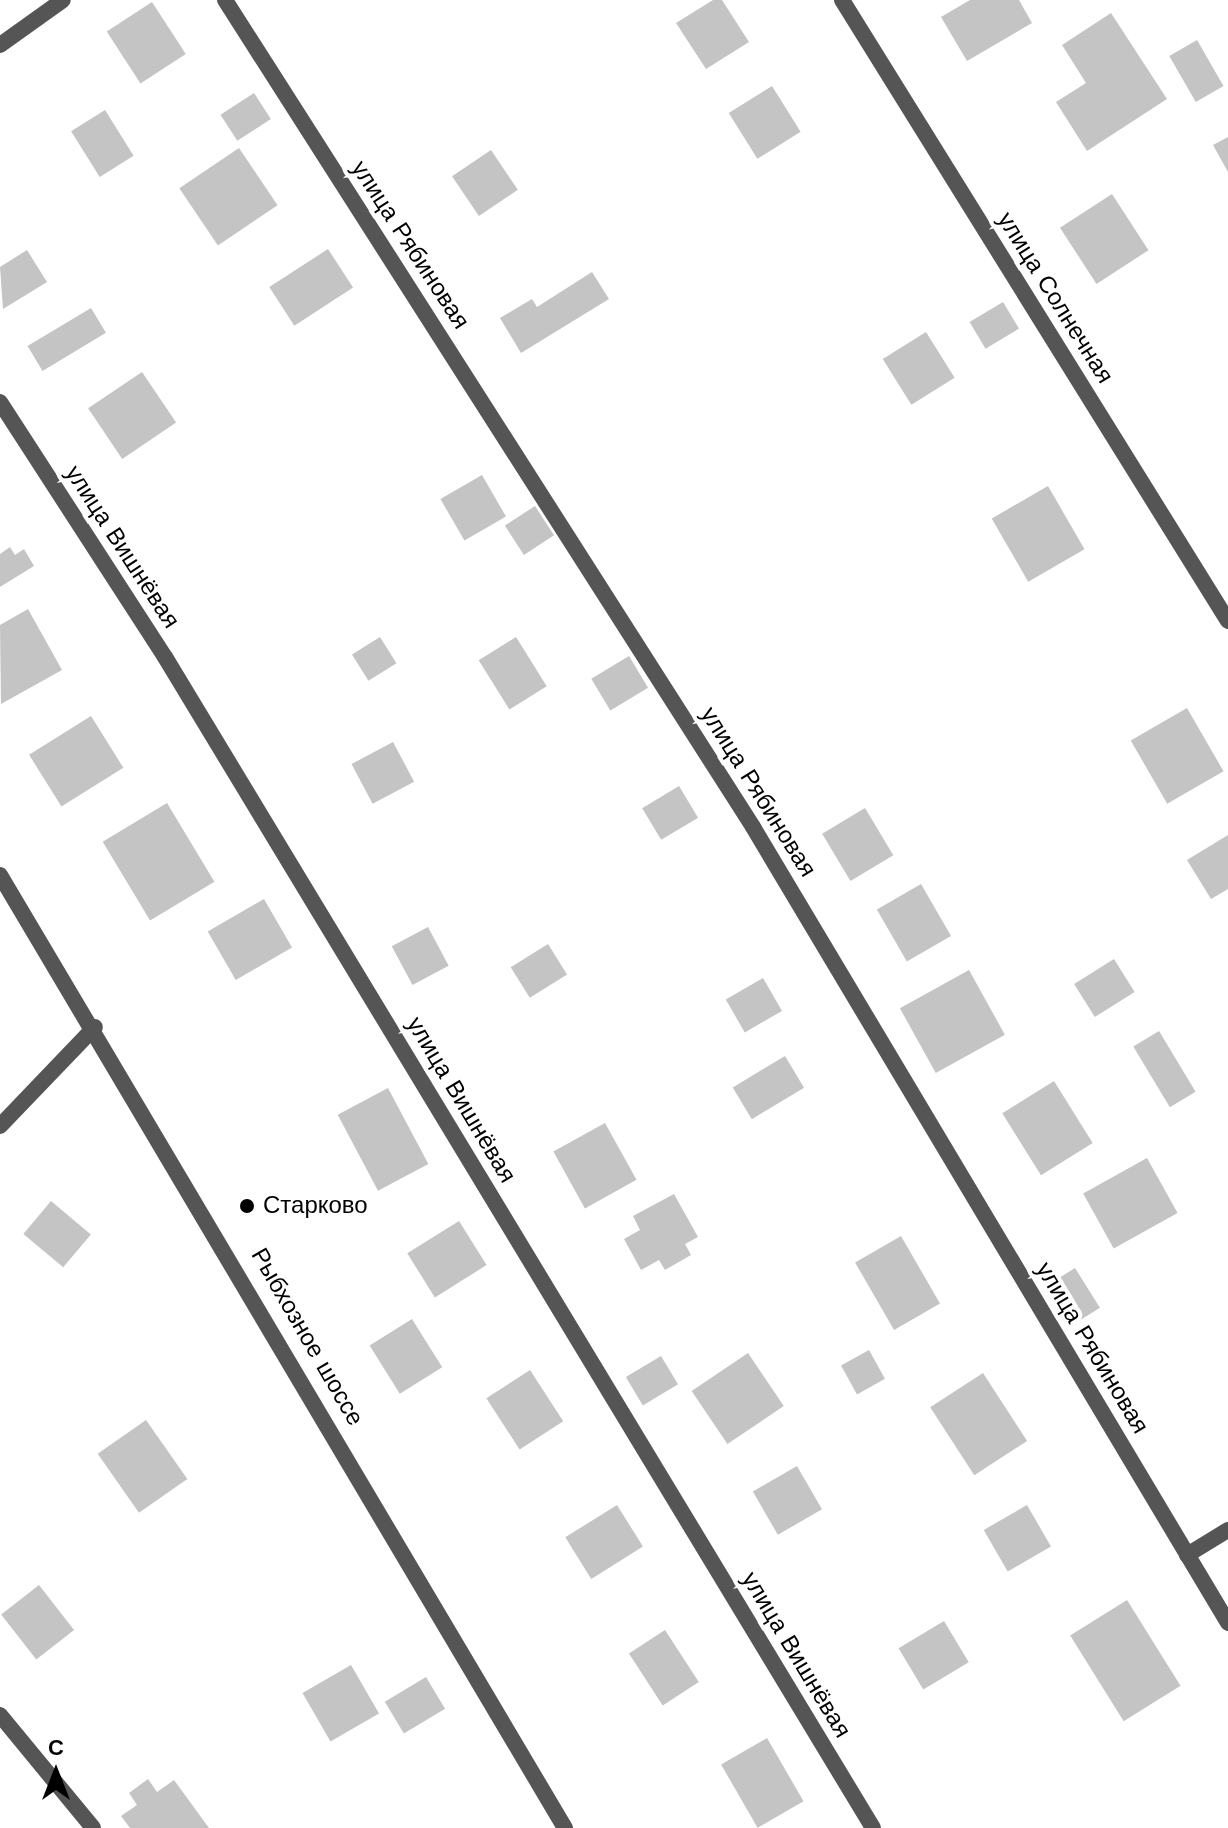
<!DOCTYPE html>
<meta charset="utf-8">
<style>
body{margin:0}
#map{position:relative;width:1228px;height:1828px;overflow:hidden;background:#fff;font-family:"Work Sans",sans-serif}
div>[style]{position:absolute}
[style*='--x']{left:calc(var(--x)*1px);top:calc(var(--y)*1px);width:calc(var(--w)*1px);rotate:calc(var(--a)*1deg)}
.building>*{inset:0;background:#c4c4c4;transform-origin:0 0}
.service>*{height:16px;margin:-8px;padding:0 8px;transform-origin:8px;border-radius:8px;background:#555}
.minor>*{height:16px;margin:-8px;padding:0 8px;transform-origin:8px;border-radius:8px;background:#555}
.tertiary>*{height:16px;margin:-8px;padding:0 8px;transform-origin:8px;border-radius:8px;background:#555}
.dots>*{width:22px;height:22px;translate:-50% -50%;box-sizing:border-box;border:4px solid #fff;border-radius:50%}
span{translate:-50% -50%;white-space:nowrap;text-align:center;line-height:1.15;-webkit-text-stroke:8px #fff;paint-order:stroke}
.street-label{font-size:24px;color:#000}
.poi-label{font-size:24px;color:#000}
.left{translate:0 -50%;text-align:left}
.north{position:absolute;left:16px;top:1732px;width:80px;height:80px;-webkit-text-stroke:6px #fff;paint-order:stroke;rotate:0deg;font-size:22px;font-weight:700;line-height:32px;text-align:center;color:#000}
.north::after{content:'';display:block;margin:auto;width:28px;height:36px;background:#000;clip-path:polygon(50% 0,100% 100%,50% 72%,0 100%)}
</style>
<div id="map">
<div class="building">
<div style="clip-path:polygon(713px 0,722px 0,749px 42px,706px 69px,676px 23px)"></div>
<div style="clip-path:polygon(970px 0,1019px 0,1032px 23px,967px 61px,941px 17px)"></div>
<div style="left:152px;top:2px;width:62px;height:54px;rotate:57deg"></div>
<div style="clip-path:polygon(1111px 13px,1167px 99px,1087px 151px,1056px 102px,1086px 83px,1062px 45px)"></div>
<div style="left:1197px;top:40px;width:53px;height:32px;rotate:60deg"></div>
<div style="left:772px;top:86px;width:54px;height:51px;rotate:58deg"></div>
<div style="left:254px;top:93px;width:31px;height:40px;rotate:57deg"></div>
<div style="left:105px;top:110px;width:54px;height:40px;rotate:58deg"></div>
<div style="clip-path:polygon(1228px 137px,1228px 172px,1213px 145px)"></div>
<div style="left:239px;top:148px;width:69px;height:72px;rotate:56deg"></div>
<div style="left:491px;top:150px;width:48px;height:47px;rotate:56deg"></div>
<div style="left:1112px;top:194px;width:67px;height:62px;rotate:57deg"></div>
<div style="left:328px;top:249px;width:46px;height:70px;rotate:57deg"></div>
<div style="clip-path:polygon(27px 250px,47px 282px,3px 309px,0 267px)"></div>
<div style="clip-path:polygon(592px 272px,609px 299px,521px 353px,500px 318px,532px 299px,537px 307px)"></div>
<div style="left:1003px;top:302px;width:31px;height:39px;rotate:59deg"></div>
<div style="left:91px;top:308px;width:29px;height:74px;rotate:59deg"></div>
<div style="left:926px;top:332px;width:54px;height:51px;rotate:58deg"></div>
<div style="left:142px;top:372px;width:61px;height:65px;rotate:56deg"></div>
<div style="left:482px;top:475px;width:48px;height:48px;rotate:60deg"></div>
<div style="left:1048px;top:486px;width:73px;height:65px;rotate:60deg"></div>
<div style="left:535px;top:506px;width:35px;height:36px;rotate:57deg"></div>
<div style="clip-path:polygon(10px 547px,15px 555px,24px 549px,34px 566px,0 587px,0 554px)"></div>
<div style="clip-path:polygon(28px 609px,62px 670px,1px 704px,0 625px)"></div>
<div style="left:380px;top:637px;width:31px;height:33px;rotate:58deg"></div>
<div style="left:516px;top:637px;width:58px;height:44px;rotate:58deg"></div>
<div style="left:629px;top:656px;width:37px;height:44px;rotate:59deg"></div>
<div style="left:1187px;top:708px;width:73px;height:65px;rotate:60deg"></div>
<div style="left:91px;top:716px;width:61px;height:73px;rotate:58deg"></div>
<div style="left:393px;top:742px;width:45px;height:47px;rotate:62deg"></div>
<div style="left:679px;top:786px;width:37px;height:43px;rotate:59deg"></div>
<div style="left:167px;top:803px;width:92px;height:75px;rotate:59deg"></div>
<div style="left:865px;top:808px;width:55px;height:50px;rotate:59deg"></div>
<div style="clip-path:polygon(1228px 835px,1228px 889px,1211px 899px,1187px 860px)"></div>
<div style="left:921px;top:884px;width:60px;height:51px;rotate:60deg"></div>
<div style="left:264px;top:899px;width:56px;height:65px;rotate:60deg"></div>
<div style="left:428px;top:927px;width:44px;height:41px;rotate:62deg"></div>
<div style="left:548px;top:944px;width:36px;height:44px;rotate:58deg"></div>
<div style="left:1114px;top:959px;width:39px;height:47px;rotate:58deg"></div>
<div style="left:969px;top:970px;width:74px;height:79px;rotate:61deg"></div>
<div style="left:763px;top:978px;width:38px;height:43px;rotate:60deg"></div>
<div style="left:1159px;top:1031px;width:71px;height:30px;rotate:59deg"></div>
<div style="left:785px;top:1056px;width:37px;height:61px;rotate:59deg"></div>
<div style="left:1054px;top:1081px;width:73px;height:61px;rotate:58deg"></div>
<div style="left:388px;top:1088px;width:86px;height:57px;rotate:62deg"></div>
<div style="left:605px;top:1123px;width:65px;height:59px;rotate:61deg"></div>
<div style="left:1147px;top:1158px;width:63px;height:73px;rotate:61deg"></div>
<div style="clip-path:polygon(674px 1194px,698px 1237px,685px 1244px,691px 1255px,665px 1270px,659px 1260px,641px 1270px,624px 1239px,640px 1230px,633px 1216px)"></div>
<div style="left:51px;top:1201px;width:52px;height:43px;rotate:40deg"></div>
<div style="left:459px;top:1221px;width:52px;height:61px;rotate:58deg"></div>
<div style="left:901px;top:1236px;width:78px;height:53px;rotate:60deg"></div>
<div style="left:1075px;top:1268px;width:47px;height:32px;rotate:58deg"></div>
<div style="left:412px;top:1319px;width:57px;height:50px;rotate:58deg"></div>
<div style="left:869px;top:1350px;width:33px;height:32px;rotate:61deg"></div>
<div style="left:748px;top:1353px;width:64px;height:68px;rotate:56deg"></div>
<div style="left:661px;top:1356px;width:33px;height:41px;rotate:59deg"></div>
<div style="left:530px;top:1370px;width:61px;height:52px;rotate:57deg"></div>
<div style="left:983px;top:1373px;width:81px;height:63px;rotate:57deg"></div>
<div style="left:146px;top:1420px;width:72px;height:59px;rotate:55deg"></div>
<div style="left:797px;top:1466px;width:50px;height:51px;rotate:60deg"></div>
<div style="left:617px;top:1505px;width:49px;height:61px;rotate:58deg"></div>
<div style="left:1027px;top:1505px;width:48px;height:50px;rotate:60deg"></div>
<div style="left:39px;top:1585px;width:57px;height:48px;rotate:52deg"></div>
<div style="left:1127px;top:1600px;width:101px;height:67px;rotate:58deg"></div>
<div style="left:944px;top:1621px;width:48px;height:53px;rotate:59deg"></div>
<div style="left:665px;top:1630px;width:62px;height:43px;rotate:57deg"></div>
<div style="left:351px;top:1665px;width:56px;height:56px;rotate:60deg"></div>
<div style="left:426px;top:1677px;width:37px;height:48px;rotate:59deg"></div>
<div style="left:767px;top:1738px;width:73px;height:53px;rotate:60deg"></div>
<div style="clip-path:polygon(148px 1779px,157px 1792px,174px 1780px,209px 1828px,130px 1828px,121px 1816px,137px 1805px,129px 1793px)"></div>
</div>
<div class="service">
<div style="--x:0;--y:1715;--w:146;--a:50.5"></div>
</div>
<div class="minor">
<div style="--x:225;--y:0;--w:981;--a:57.44"></div>
<div style="--x:753;--y:827;--w:927;--a:59.17"></div>
<div style="--x:842;--y:0;--w:731;--a:58.14"></div>
<div style="--x:0;--y:45;--w:77;--a:-35.5"></div>
<div style="--x:0;--y:402;--w:304;--a:57.1"></div>
<div style="--x:165;--y:657;--w:1368;--a:58.84"></div>
<div style="--x:0;--y:1126;--w:137;--a:-46.2"></div>
<div style="--x:1187;--y:1555;--w:48;--a:-31.4"></div>
</div>
<div class="tertiary">
<div style="--x:0;--y:875;--w:1108;--a:59.34"></div>
</div>
<div class="dots">
<div style="left:247px;top:1206px;background:#000"></div>
</div>
<div class="street-label">
<span style="left:410px;top:245px;rotate:57deg">улица Рябиновая</span>
<span style="left:1055px;top:298px;rotate:58deg">улица Солнечная</span>
<span style="left:122px;top:547px;rotate:57deg">улица Вишнёвая</span>
<span style="left:758px;top:792px;rotate:58deg">улица Рябиновая</span>
<span style="left:461px;top:1100px;rotate:59deg">улица Вишнёвая</span>
<span style="left:307px;top:1337px;rotate:60deg">Рыбхозное шоссе</span>
<span style="left:1092px;top:1348px;rotate:59deg">улица Рябиновая</span>
<span style="left:796px;top:1655px;rotate:59deg">улица Вишнёвая</span>
</div>
<div class="poi-label">
<span class="left" style="left:263px;top:1206px">Старково</span>
</div>
<div class="north">С</div>
</div>
